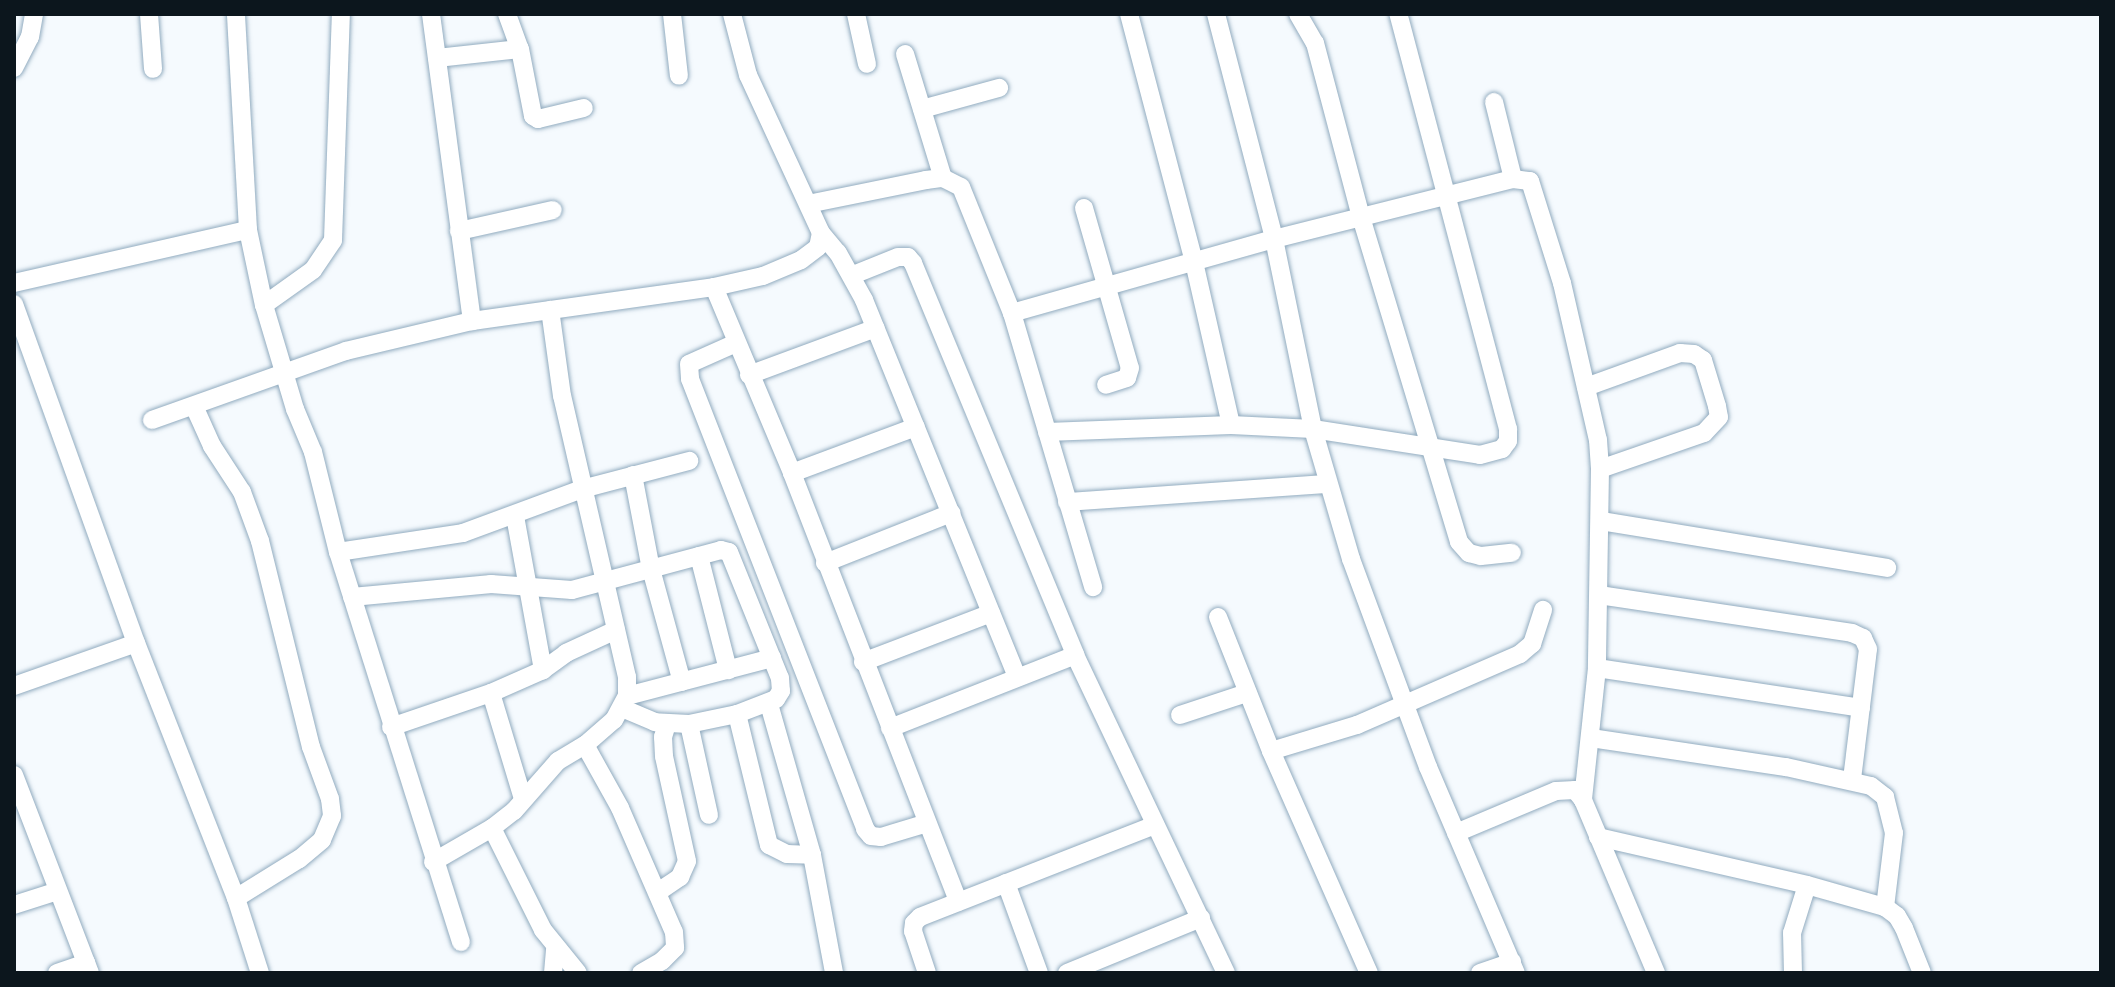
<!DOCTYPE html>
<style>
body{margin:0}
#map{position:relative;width:2115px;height:987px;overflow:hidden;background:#f5fafe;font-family:"Varela Round",sans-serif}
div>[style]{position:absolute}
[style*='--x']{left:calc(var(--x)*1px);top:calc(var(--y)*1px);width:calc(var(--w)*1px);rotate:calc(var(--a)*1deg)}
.roads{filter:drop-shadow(0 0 2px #91abbf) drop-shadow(0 0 2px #91abbf)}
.minor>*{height:18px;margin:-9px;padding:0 9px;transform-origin:9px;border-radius:9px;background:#fff}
span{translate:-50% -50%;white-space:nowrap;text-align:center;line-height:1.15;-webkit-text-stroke:7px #fff;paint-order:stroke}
.frame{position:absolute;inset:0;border:16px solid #0c161d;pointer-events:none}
</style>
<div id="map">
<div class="roads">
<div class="minor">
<div style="--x:149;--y:14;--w:55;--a:85.8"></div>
<div style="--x:431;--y:14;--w:310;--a:82.4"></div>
<div style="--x:507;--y:14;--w:37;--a:70"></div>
<div style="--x:520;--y:49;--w:68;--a:79"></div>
<div style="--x:533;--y:116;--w:6;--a:31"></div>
<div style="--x:538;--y:119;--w:47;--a:-13.4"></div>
<div style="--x:672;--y:14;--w:62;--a:83.6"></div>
<div style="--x:856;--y:14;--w:51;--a:77.6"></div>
<div style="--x:1129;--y:14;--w:256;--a:75.3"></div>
<div style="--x:1194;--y:262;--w:167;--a:77.2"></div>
<div style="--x:1216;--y:14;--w:232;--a:75.5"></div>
<div style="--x:1274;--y:239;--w:194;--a:78.4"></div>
<div style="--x:1313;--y:429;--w:135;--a:73.7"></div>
<div style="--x:1351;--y:559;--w:222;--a:69.7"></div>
<div style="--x:1428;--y:767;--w:224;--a:66.9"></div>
<div style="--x:1298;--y:14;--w:34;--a:60"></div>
<div style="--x:1315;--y:43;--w:180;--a:75.2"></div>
<div style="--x:1361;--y:217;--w:339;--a:73.2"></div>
<div style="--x:1459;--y:542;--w:15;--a:48"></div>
<div style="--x:1469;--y:553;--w:12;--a:14"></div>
<div style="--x:1481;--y:556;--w:31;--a:-6"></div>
<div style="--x:905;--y:54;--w:130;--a:73"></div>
<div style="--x:437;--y:58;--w:83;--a:-6.2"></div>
<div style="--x:14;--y:68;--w:35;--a:-63"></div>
<div style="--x:30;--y:37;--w:23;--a:-80"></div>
<div style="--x:1494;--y:102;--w:79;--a:76.1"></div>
<div style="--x:922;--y:109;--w:80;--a:-15.3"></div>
<div style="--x:808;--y:204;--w:120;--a:-11.5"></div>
<div style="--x:926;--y:180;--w:17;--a:-7"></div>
<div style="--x:943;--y:178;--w:20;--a:27"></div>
<div style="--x:961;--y:187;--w:136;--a:68"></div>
<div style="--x:1012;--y:313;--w:286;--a:73.5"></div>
<div style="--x:1084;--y:208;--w:166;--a:74"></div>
<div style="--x:1130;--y:368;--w:10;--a:107"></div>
<div style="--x:1127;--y:378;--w:22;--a:162"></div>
<div style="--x:248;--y:230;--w:77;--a:78"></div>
<div style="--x:264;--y:305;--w:109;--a:73.4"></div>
<div style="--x:295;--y:409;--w:47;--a:67.3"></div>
<div style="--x:313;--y:452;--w:103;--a:76"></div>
<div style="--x:338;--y:552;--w:409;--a:72.5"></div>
<div style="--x:459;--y:231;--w:96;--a:-12.6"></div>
<div style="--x:821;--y:233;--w:26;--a:50"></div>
<div style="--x:838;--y:253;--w:54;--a:61"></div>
<div style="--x:864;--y:300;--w:407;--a:67.9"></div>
<div style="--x:853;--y:275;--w:48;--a:-21.8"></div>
<div style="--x:898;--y:257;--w:10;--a:0"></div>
<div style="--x:908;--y:257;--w:8;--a:50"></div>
<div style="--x:913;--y:263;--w:424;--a:67.5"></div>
<div style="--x:1075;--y:655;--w:352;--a:64.6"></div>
<div style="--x:14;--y:283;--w:240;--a:-12.8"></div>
<div style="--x:248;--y:230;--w:216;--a:-93.2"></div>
<div style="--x:714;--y:287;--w:202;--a:67.2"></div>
<div style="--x:792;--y:473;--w:460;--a:68.8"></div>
<div style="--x:14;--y:304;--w:360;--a:70.2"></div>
<div style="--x:136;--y:643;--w:274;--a:68.6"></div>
<div style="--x:236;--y:898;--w:79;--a:72.3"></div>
<div style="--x:264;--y:305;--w:60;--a:-35.5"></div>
<div style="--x:313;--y:270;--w:36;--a:-56"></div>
<div style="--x:333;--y:240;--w:226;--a:-88"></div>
<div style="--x:1012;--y:313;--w:272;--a:-15.8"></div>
<div style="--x:1274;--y:239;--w:246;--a:-14.1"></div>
<div style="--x:1513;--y:179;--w:17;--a:7"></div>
<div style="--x:1530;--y:181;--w:107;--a:72.6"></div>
<div style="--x:1562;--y:283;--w:161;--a:77.1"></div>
<div style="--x:1598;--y:440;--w:29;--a:86"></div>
<div style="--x:1600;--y:469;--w:199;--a:90.9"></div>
<div style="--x:1597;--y:668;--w:133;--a:96.1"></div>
<div style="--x:736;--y:343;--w:51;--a:155.9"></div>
<div style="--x:689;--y:364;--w:15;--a:86"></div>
<div style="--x:690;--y:379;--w:483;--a:68.7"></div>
<div style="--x:865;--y:829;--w:9;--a:49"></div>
<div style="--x:871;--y:836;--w:10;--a:6"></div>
<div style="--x:881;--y:837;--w:48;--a:-16.9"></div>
<div style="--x:749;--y:375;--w:135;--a:-20.3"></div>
<div style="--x:1586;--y:387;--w:100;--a:-19.9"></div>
<div style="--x:1680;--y:353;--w:14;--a:4"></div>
<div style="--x:1694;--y:354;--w:11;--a:34"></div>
<div style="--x:1703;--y:360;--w:48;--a:73.1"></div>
<div style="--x:1717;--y:406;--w:11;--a:80"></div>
<div style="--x:1719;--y:417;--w:22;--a:133"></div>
<div style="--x:1704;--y:433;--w:110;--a:160.9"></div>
<div style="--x:194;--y:406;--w:44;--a:65.8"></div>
<div style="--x:212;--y:446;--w:55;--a:56.9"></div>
<div style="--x:242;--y:492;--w:52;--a:69.8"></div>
<div style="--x:260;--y:541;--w:212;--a:76.1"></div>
<div style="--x:311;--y:747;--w:55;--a:69.9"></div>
<div style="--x:330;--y:799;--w:17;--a:83"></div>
<div style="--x:332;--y:816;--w:26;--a:113"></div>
<div style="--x:322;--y:840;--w:30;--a:140"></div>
<div style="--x:299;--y:859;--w:74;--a:148.2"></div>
<div style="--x:152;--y:420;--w:206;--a:-19.6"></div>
<div style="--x:346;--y:351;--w:130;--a:-13.4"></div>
<div style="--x:472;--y:321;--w:244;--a:-8"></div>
<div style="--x:714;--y:287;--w:50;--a:-12.7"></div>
<div style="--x:763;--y:276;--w:41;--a:-22.8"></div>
<div style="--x:801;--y:260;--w:21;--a:-37"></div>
<div style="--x:818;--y:247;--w:14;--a:-78"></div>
<div style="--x:821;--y:233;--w:174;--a:-114.8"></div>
<div style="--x:748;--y:75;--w:63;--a:-104.7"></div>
<div style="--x:1047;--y:432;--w:184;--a:-2.2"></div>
<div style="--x:1231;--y:425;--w:82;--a:2.8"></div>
<div style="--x:1313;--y:429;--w:169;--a:8.8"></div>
<div style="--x:1480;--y:455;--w:23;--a:-15"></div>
<div style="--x:1502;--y:449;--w:10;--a:-53"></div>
<div style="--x:1508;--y:441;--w:12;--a:-90"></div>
<div style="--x:1508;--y:429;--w:429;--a:-104.8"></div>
<div style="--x:792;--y:473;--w:132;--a:-20.4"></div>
<div style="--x:633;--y:475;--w:96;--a:79.2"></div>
<div style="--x:651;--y:569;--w:117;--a:74.7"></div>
<div style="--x:1067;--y:502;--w:261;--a:-4"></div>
<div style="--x:515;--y:516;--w:157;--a:79.7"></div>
<div style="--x:1601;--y:521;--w:290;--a:9.3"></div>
<div style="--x:338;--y:552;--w:126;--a:-8.6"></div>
<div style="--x:463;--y:533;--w:127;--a:-20.3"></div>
<div style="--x:582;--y:489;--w:111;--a:-14.7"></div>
<div style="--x:699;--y:556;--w:118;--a:75.7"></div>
<div style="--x:825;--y:563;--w:136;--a:-21.6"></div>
<div style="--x:1599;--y:595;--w:256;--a:8.5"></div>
<div style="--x:1852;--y:633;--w:12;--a:24"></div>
<div style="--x:1863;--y:638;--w:12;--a:66"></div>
<div style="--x:1868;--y:649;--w:131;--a:97"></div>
<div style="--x:352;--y:597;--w:140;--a:-5.3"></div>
<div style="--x:491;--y:584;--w:81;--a:4.2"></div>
<div style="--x:572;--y:590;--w:154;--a:-15"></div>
<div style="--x:721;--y:550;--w:8;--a:14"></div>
<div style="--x:729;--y:552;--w:136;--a:68"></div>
<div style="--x:780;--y:678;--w:13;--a:86"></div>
<div style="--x:781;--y:691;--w:9;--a:122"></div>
<div style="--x:776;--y:699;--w:42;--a:159"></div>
<div style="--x:737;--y:714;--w:49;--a:168.2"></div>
<div style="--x:689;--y:724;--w:34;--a:-177"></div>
<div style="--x:655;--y:722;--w:36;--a:-157"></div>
<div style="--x:1218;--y:617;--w:144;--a:68.4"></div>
<div style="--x:1271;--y:751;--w:243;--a:66.2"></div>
<div style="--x:863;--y:662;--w:137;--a:-20.9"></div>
<div style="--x:1597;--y:668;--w:267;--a:8.6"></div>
<div style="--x:14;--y:686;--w:129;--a:-19.4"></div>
<div style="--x:491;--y:693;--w:111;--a:73.2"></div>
<div style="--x:627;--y:696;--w:150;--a:-14.7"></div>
<div style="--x:769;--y:704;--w:157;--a:74.1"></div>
<div style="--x:812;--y:855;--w:120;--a:79.4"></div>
<div style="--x:737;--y:714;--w:135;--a:76.3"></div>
<div style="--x:769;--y:845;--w:20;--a:27"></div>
<div style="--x:787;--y:854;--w:25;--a:2"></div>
<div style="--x:1180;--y:715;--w:71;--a:-18.2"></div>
<div style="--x:689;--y:724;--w:93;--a:77.6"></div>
<div style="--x:391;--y:727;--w:106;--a:-18.8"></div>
<div style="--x:491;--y:693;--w:57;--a:-23.9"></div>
<div style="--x:543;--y:670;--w:29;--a:-36"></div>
<div style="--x:566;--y:653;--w:55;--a:-24.7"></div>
<div style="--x:890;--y:728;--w:199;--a:-21.5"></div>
<div style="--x:1591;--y:738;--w:197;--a:8.5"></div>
<div style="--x:1786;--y:767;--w:87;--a:12.6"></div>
<div style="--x:1871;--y:786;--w:18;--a:38"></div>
<div style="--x:1885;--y:797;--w:37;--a:76"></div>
<div style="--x:1894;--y:833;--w:75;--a:96.9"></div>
<div style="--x:585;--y:745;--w:72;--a:60.9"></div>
<div style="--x:620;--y:808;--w:135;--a:66.5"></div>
<div style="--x:674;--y:932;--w:16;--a:86"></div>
<div style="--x:675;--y:948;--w:18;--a:135"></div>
<div style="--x:662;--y:961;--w:24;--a:150"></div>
<div style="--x:1271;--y:751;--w:90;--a:-16.8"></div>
<div style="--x:1357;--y:725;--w:178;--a:-23.5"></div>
<div style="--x:1520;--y:654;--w:16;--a:-40"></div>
<div style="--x:1532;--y:644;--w:36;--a:-72"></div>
<div style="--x:14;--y:775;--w:212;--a:69"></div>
<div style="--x:492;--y:828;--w:114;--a:63.4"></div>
<div style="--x:543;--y:930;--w:55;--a:50.9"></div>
<div style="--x:1456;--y:833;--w:108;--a:-22.8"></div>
<div style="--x:1556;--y:791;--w:19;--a:-3"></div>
<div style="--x:1575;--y:790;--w:13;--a:51"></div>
<div style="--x:1583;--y:800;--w:188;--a:67.1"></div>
<div style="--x:1598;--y:837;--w:214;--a:12.9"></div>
<div style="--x:1807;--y:885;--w:81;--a:15.8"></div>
<div style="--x:1885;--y:907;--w:15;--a:37"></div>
<div style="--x:1897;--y:916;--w:14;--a:60"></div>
<div style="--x:1904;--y:928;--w:48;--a:68.2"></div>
<div style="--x:433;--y:862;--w:68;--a:-30"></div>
<div style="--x:492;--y:828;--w:28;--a:-38"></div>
<div style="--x:514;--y:811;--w:67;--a:-48.7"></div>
<div style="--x:558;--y:761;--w:31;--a:-31"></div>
<div style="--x:585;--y:745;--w:38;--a:-41"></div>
<div style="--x:614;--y:720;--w:27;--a:-62"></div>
<div style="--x:627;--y:696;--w:19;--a:-90"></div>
<div style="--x:627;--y:677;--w:288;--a:-103"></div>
<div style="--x:562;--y:396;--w:87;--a:-97.9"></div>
<div style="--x:1006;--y:883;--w:96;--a:69.9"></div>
<div style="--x:658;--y:892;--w:27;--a:-34"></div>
<div style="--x:680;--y:877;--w:17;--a:-66"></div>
<div style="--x:687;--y:861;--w:107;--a:-102.4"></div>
<div style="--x:664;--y:756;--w:19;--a:-93"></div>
<div style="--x:663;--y:737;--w:14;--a:-73"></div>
<div style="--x:14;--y:905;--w:46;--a:-17.7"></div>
<div style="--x:57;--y:973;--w:31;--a:-19"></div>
<div style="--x:553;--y:973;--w:25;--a:-85"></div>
<div style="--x:927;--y:973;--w:44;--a:-108.4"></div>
<div style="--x:913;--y:931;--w:8;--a:-83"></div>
<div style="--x:914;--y:923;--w:8;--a:-45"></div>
<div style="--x:920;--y:917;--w:252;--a:-21.4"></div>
<div style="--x:1067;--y:973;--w:145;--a:-22.3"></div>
<div style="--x:1480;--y:973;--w:34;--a:-19"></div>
<div style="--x:1793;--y:973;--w:40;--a:-91.4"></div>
<div style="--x:1792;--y:933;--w:50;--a:-72.6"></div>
</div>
</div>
<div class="frame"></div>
</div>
